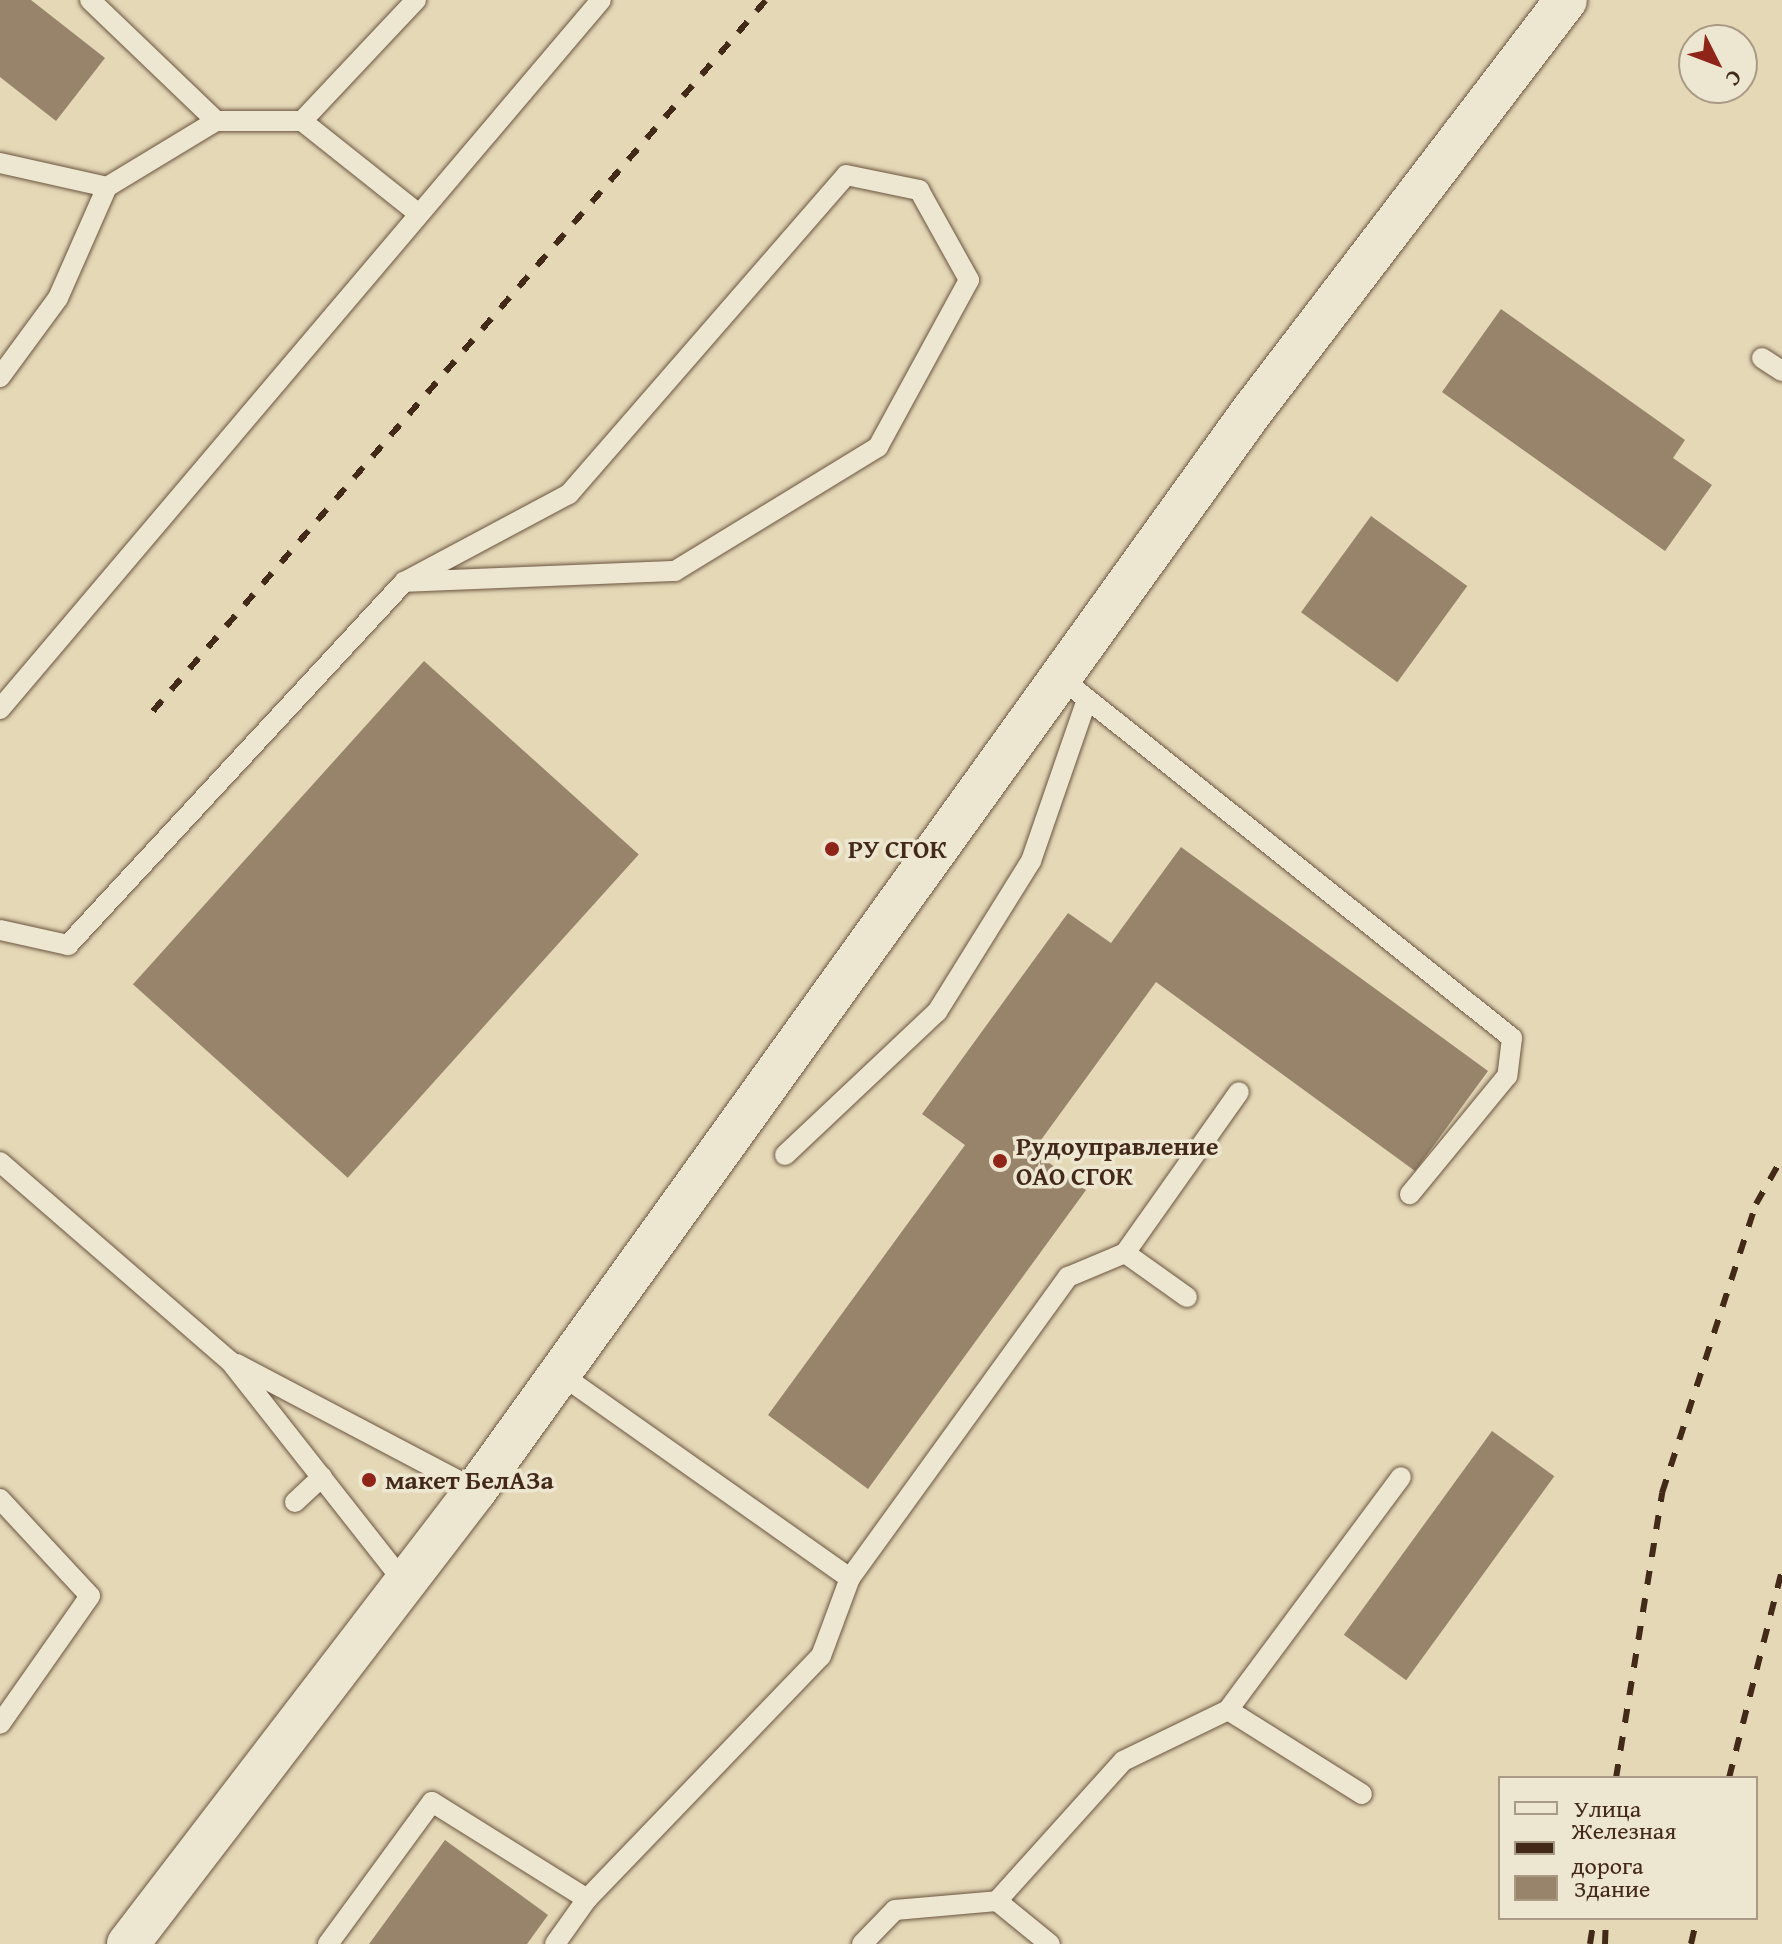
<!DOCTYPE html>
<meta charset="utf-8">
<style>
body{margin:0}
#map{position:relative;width:1782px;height:1944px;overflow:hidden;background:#e4d8b7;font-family:"Gentium Book Plus",serif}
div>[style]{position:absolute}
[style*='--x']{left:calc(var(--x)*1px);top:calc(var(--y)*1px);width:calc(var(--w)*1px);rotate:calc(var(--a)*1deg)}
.building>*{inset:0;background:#97846b;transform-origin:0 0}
.roads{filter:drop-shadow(0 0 2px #6b5540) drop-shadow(0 0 2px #6b5540)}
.lane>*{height:20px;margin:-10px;padding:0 10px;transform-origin:10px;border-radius:10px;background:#ede6d0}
.street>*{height:42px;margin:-21px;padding:0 21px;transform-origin:21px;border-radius:21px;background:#ede6d0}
.rail>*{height:6px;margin-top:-3px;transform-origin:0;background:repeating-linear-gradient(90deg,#432918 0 14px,transparent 0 28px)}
.dots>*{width:22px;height:22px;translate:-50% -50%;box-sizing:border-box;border:4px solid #ede6d0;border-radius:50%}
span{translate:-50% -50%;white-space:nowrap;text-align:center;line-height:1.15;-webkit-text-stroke:7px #ede6d0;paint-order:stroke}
.poi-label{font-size:26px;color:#432918;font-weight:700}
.left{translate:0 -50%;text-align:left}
.legend{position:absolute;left:1498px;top:1776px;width:260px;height:144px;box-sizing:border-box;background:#ede6d0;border:2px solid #a99a86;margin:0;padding:10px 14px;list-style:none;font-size:24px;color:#432918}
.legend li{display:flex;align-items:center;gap:16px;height:40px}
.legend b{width:40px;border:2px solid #a99a86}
.north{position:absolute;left:1678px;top:24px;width:80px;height:80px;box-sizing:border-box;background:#ede6d0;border:2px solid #a99a86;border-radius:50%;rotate:132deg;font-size:22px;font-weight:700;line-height:32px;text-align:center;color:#432918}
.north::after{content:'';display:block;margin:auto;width:28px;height:36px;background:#8f2418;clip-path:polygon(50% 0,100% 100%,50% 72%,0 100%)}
</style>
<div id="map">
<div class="building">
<div style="clip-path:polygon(0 0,31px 0,105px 58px,56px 121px,0 77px)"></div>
<div style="clip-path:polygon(1501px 309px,1685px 440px,1673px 458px,1712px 485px,1665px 551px,1442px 392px)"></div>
<div style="left:1371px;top:516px;width:119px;height:119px;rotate:36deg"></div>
<div style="left:424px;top:661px;width:289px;height:435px;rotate:42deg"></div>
<div style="clip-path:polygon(1181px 847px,1488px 1071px,1415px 1171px,1156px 982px,1033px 1151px,1086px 1190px,868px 1489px,768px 1415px,965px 1145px,922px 1114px,1068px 913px,1111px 943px)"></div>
<div style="left:1492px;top:1431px;width:77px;height:252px;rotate:36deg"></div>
<div style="clip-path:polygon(445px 1840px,548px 1915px,527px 1944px,369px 1944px)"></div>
</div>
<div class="roads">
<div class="lane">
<div style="--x:90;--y:0;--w:175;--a:43.8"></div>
<div style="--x:216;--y:121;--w:86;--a:0"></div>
<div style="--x:416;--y:0;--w:166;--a:133.3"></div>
<div style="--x:302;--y:121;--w:149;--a:38.5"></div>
<div style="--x:0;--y:163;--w:110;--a:12.6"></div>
<div style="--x:107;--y:187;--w:127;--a:-31.2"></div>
<div style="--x:1762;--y:358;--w:24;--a:33"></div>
<div style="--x:0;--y:377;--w:98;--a:-53.7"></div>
<div style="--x:58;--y:298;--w:121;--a:-66.2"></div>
<div style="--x:1061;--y:678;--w:577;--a:38.6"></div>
<div style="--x:1512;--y:1038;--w:38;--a:97"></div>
<div style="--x:1507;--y:1076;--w:153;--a:129.4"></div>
<div style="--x:0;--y:709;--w:929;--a:-49.71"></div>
<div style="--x:0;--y:930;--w:70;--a:12.4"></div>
<div style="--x:68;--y:945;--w:495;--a:-47.2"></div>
<div style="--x:404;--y:582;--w:187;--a:-28.1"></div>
<div style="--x:569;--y:494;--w:422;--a:-49"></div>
<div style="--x:846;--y:175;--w:75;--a:11.6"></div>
<div style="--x:919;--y:190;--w:103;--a:60.9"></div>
<div style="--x:969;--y:280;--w:190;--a:118.6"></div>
<div style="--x:878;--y:447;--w:238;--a:148.6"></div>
<div style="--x:675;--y:571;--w:271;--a:177.7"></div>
<div style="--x:785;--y:1155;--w:209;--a:-43.3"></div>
<div style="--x:937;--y:1012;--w:178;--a:-58.1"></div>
<div style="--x:1031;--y:861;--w:171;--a:-70.9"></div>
<div style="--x:0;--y:1162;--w:304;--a:40.9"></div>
<div style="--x:230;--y:1361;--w:281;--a:51.8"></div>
<div style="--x:1125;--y:1253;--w:76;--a:35.4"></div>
<div style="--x:237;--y:1364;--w:270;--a:27.8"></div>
<div style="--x:559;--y:1373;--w:356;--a:35.2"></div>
<div style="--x:850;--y:1578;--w:372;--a:-54.1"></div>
<div style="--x:1068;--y:1277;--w:62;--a:-22.8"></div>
<div style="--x:1125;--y:1253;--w:197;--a:-54.7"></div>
<div style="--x:0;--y:1499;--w:132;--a:47.1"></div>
<div style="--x:90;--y:1596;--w:156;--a:125.1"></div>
<div style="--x:295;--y:1502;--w:37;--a:-43"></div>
<div style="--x:1228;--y:1710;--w:290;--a:-53.4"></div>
<div style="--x:997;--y:1901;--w:188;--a:-48"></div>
<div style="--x:1123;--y:1761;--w:117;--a:-25.9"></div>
<div style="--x:1228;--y:1710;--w:158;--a:32.1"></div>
<div style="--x:328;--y:1944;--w:176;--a:-53.8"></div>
<div style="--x:432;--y:1802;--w:183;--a:32"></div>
<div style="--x:587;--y:1899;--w:337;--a:-46.1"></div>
<div style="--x:821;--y:1656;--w:83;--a:-69.6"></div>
<div style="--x:555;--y:1944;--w:55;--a:-54.6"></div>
<div style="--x:862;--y:1944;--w:47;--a:-45.9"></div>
<div style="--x:895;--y:1910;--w:102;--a:-5"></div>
<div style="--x:997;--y:1901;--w:68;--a:39.1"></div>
</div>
<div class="street">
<div style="--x:128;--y:1944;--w:572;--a:-52.53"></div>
<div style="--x:476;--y:1490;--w:1329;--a:-54.28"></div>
<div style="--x:1252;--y:411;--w:517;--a:-52.62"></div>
</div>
</div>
<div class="rail">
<div style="--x:153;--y:711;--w:939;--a:-49.23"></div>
<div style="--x:1616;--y:1778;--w:289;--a:-80.8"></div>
<div style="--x:1662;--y:1493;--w:304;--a:-72"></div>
<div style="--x:1756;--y:1204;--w:53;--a:-60.5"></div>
<div style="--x:1729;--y:1778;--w:215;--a:-75.7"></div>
<div style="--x:1590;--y:1944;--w:26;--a:-81"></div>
<div style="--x:1605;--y:1944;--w:26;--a:-88"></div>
<div style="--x:1691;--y:1944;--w:27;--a:-77"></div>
</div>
<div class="dots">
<div style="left:832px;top:849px;background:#8f2418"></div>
<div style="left:1000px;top:1161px;background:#8f2418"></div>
<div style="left:369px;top:1480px;background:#8f2418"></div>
</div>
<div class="poi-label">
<span class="left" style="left:848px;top:849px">РУ СГОК</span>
<span class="left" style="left:1016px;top:1161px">Рудоуправление<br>ОАО СГОК</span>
<span class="left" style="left:385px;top:1480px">макет БелАЗа</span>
</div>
<ul class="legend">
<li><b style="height:10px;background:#ede6d0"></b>Улица</li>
<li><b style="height:10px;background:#432918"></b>Железная дорога</li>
<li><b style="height:22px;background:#97846b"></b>Здание</li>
</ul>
<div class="north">С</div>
</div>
